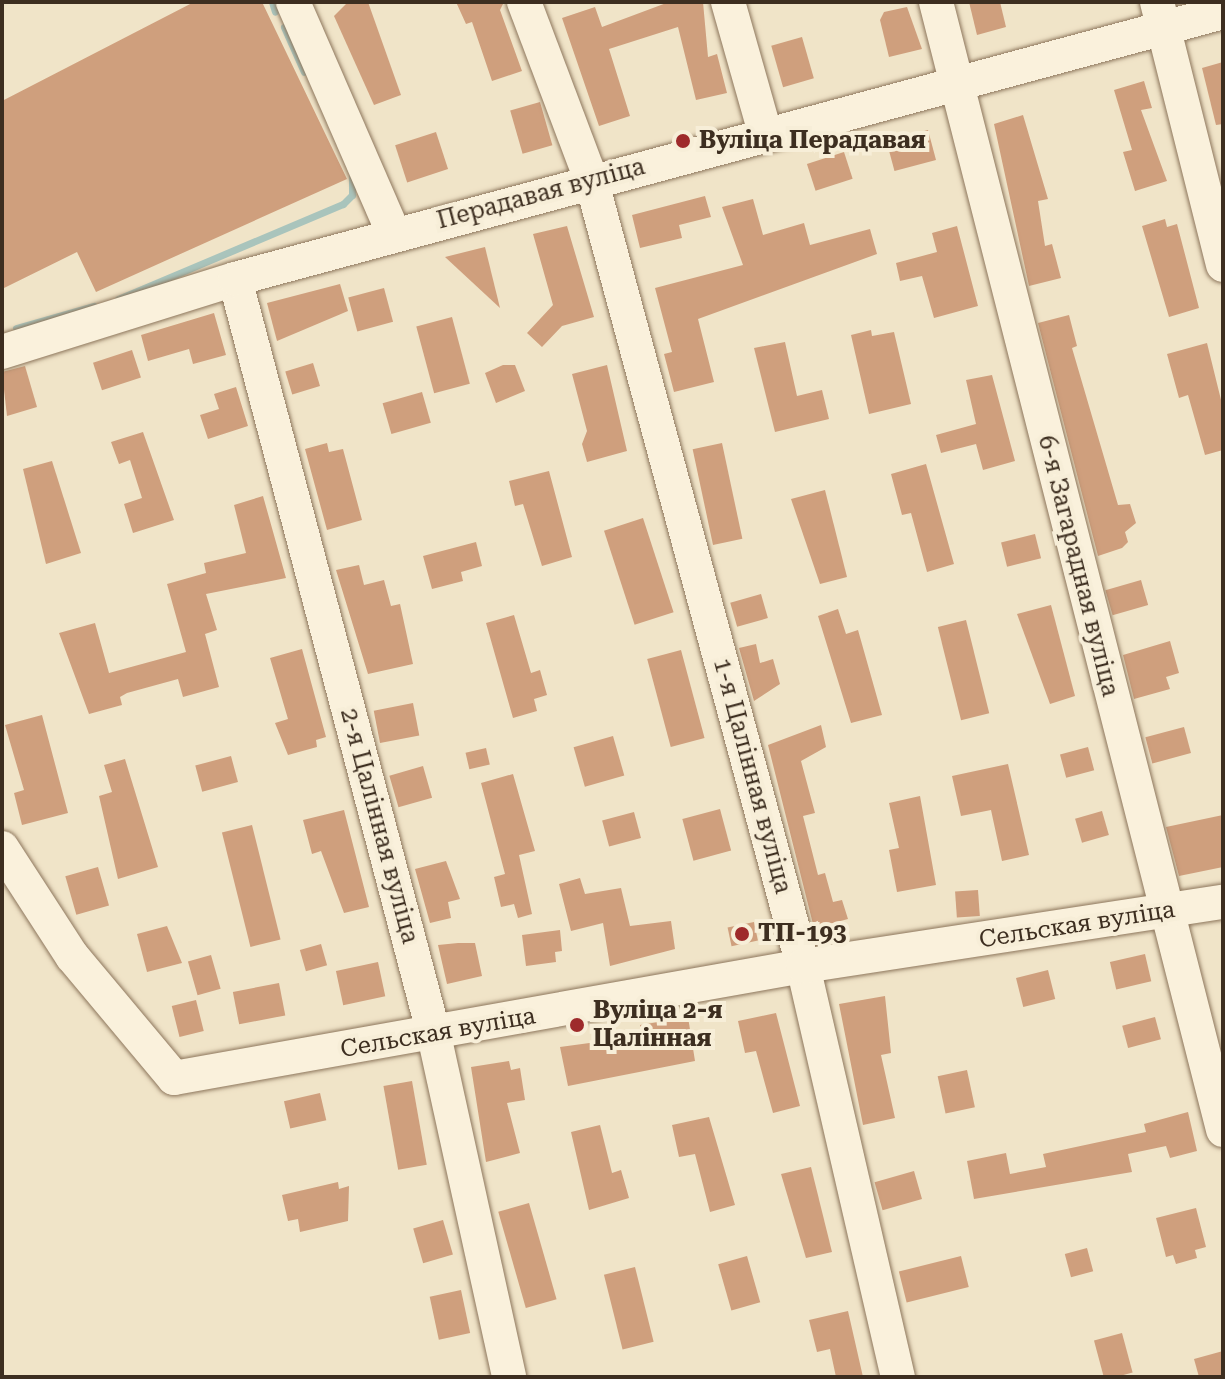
<!DOCTYPE html>
<meta charset="utf-8">
<style>
body{margin:0}
#map{position:relative;width:1225px;height:1379px;overflow:hidden;background:#f0e4c8;font-family:"Roboto Serif",serif}
div>[style]{position:absolute}
[style*='--x']{left:calc(var(--x)*1px);top:calc(var(--y)*1px);width:calc(var(--w)*1px);rotate:calc(var(--a)*1deg)}
.stream>*{height:7px;margin:-3.5px;padding:0 3.5px;transform-origin:3.5px;border-radius:3.5px;background:#a9c4bc}
.building>*{inset:0;background:#cf9f7d;transform-origin:0 0}
.roads{filter:drop-shadow(0 0 2px #8d765c) drop-shadow(0 0 2px #8d765c)}
.minor>*{height:34px;margin:-17px;padding:0 17px;transform-origin:17px;border-radius:17px;background:#faf1dc}
.dots>*{width:22px;height:22px;translate:-50% -50%;box-sizing:border-box;border:4px solid #f7eed8;border-radius:50%}
span{translate:-50% -50%;white-space:nowrap;text-align:center;line-height:1.15;-webkit-text-stroke:8px #f7eed8;paint-order:stroke}
.poi-label{font-size:24px;color:#3d2e20;font-weight:700}
.left{translate:0 -50%;text-align:left}
.street-label{font-size:24px;color:#3d2e20}
.frame{position:absolute;inset:0;border:4px solid #3d2e20;pointer-events:none}
</style>
<div id="map">
<div class="stream">
<div style="--x:272;--y:2;--w:10;--a:73"></div>
<div style="--x:284;--y:27;--w:49;--a:66"></div>
<div style="--x:118;--y:299;--w:244;--a:-22.9"></div>
<div style="--x:343;--y:204;--w:13;--a:-45"></div>
<div style="--x:352;--y:195;--w:18;--a:-90"></div>
<div style="--x:16;--y:328;--w:81;--a:-15.8"></div>
</div>
<div class="building">
<div style="clip-path:polygon(194px 2px,262px 2px,347px 179px,96px 292px,77px 252px,2px 289px,2px 101px)"></div>
<div style="clip-path:polygon(348px 2px,368px 2px,401px 95px,374px 105px,334px 16px)"></div>
<div style="clip-path:polygon(456px 2px,504px 2px,500px 10px,522px 71px,492px 81px,472px 22px,466px 24px)"></div>
<div style="clip-path:polygon(669px 2px,703px 2px,708px 57px,717px 54px,727px 93px,696px 100px,678px 27px,609px 49px,630px 116px,599px 126px,562px 18px,595px 7px,602px 27px)"></div>
<div style="clip-path:polygon(969px 2px,1000px 2px,1006px 27px,977px 35px)"></div>
<div style="clip-path:polygon(907px 7px,922px 49px,889px 57px,880px 20px,884px 12px)"></div>
<div style="left:802px;top:37px;width:43px;height:32px;rotate:74deg"></div>
<div style="clip-path:polygon(1223px 62px,1223px 124px,1216px 125px,1202px 68px)"></div>
<div style="clip-path:polygon(1144px 81px,1152px 108px,1141px 110px,1167px 181px,1135px 191px,1123px 152px,1132px 150px,1114px 90px)"></div>
<div style="left:540px;top:102px;width:45px;height:31px;rotate:74deg"></div>
<div style="clip-path:polygon(1023px 115px,1048px 199px,1038px 201px,1045px 246px,1052px 244px,1061px 278px,1029px 286px,994px 124px)"></div>
<div style="left:928px;top:130px;width:31px;height:43px;rotate:75deg"></div>
<div style="left:436px;top:132px;width:39px;height:43px;rotate:72deg"></div>
<div style="left:844px;top:152px;width:28px;height:39px;rotate:72deg"></div>
<div style="clip-path:polygon(705px 196px,711px 217px,679px 225px,682px 238px,640px 248px,632px 215px)"></div>
<div style="clip-path:polygon(753px 199px,763px 235px,804px 223px,810px 245px,870px 229px,877px 254px,698px 319px,714px 382px,674px 392px,664px 354px,672px 352px,655px 288px,743px 265px,722px 207px)"></div>
<div style="clip-path:polygon(1165px 219px,1167px 227px,1177px 224px,1199px 308px,1169px 317px,1142px 226px)"></div>
<div style="clip-path:polygon(567px 226px,594px 317px,562px 326px,542px 347px,527px 333px,553px 305px,533px 234px)"></div>
<div style="clip-path:polygon(957px 226px,978px 306px,934px 318px,922px 276px,900px 281px,896px 263px,937px 252px,932px 233px)"></div>
<div style="clip-path:polygon(485px 247px,500px 308px,445px 257px)"></div>
<div style="clip-path:polygon(340px 284px,348px 311px,277px 341px,267px 303px)"></div>
<div style="left:384px;top:288px;width:35px;height:37px;rotate:75deg"></div>
<div style="clip-path:polygon(214px 313px,226px 355px,193px 364px,189px 349px,148px 361px,141px 335px)"></div>
<div style="clip-path:polygon(1069px 315px,1077px 346px,1072px 348px,1118px 505px,1130px 504px,1136px 523px,1125px 532px,1128px 542px,1122px 548px,1098px 556px,1038px 323px)"></div>
<div style="left:452px;top:317px;width:69px;height:37px;rotate:75deg"></div>
<div style="clip-path:polygon(871px 330px,872px 336px,894px 332px,911px 404px,869px 414px,851px 335px)"></div>
<div style="clip-path:polygon(785px 342px,797px 396px,822px 390px,829px 419px,775px 432px,754px 348px)"></div>
<div style="clip-path:polygon(1207px 343px,1223px 408px,1223px 450px,1205px 455px,1188px 395px,1179px 398px,1167px 354px)"></div>
<div style="left:132px;top:350px;width:29px;height:41px;rotate:72deg"></div>
<div style="left:313px;top:363px;width:24px;height:29px;rotate:73deg"></div>
<div style="clip-path:polygon(503px 365px,515px 365px,525px 391px,496px 403px,485px 373px)"></div>
<div style="clip-path:polygon(607px 365px,627px 451px,587px 462px,582px 444px,587px 431px,572px 374px)"></div>
<div style="clip-path:polygon(25px 366px,37px 407px,7px 416px,2px 372px)"></div>
<div style="clip-path:polygon(992px 375px,1015px 461px,983px 470px,976px 444px,941px 453px,936px 435px,976px 424px,966px 380px)"></div>
<div style="clip-path:polygon(236px 387px,248px 426px,208px 439px,200px 415px,219px 409px,214px 394px)"></div>
<div style="left:422px;top:392px;width:32px;height:41px;rotate:74deg"></div>
<div style="clip-path:polygon(143px 432px,174px 520px,133px 533px,124px 504px,142px 498px,130px 460px,119px 464px,111px 442px)"></div>
<div style="clip-path:polygon(327px 443px,329px 452px,343px 449px,362px 520px,327px 530px,305px 449px)"></div>
<div style="left:722px;top:443px;width:98px;height:30px;rotate:78deg"></div>
<div style="clip-path:polygon(52px 461px,81px 553px,46px 564px,23px 469px)"></div>
<div style="clip-path:polygon(926px 464px,954px 564px,927px 572px,911px 513px,902px 515px,891px 474px)"></div>
<div style="clip-path:polygon(549px 471px,572px 557px,542px 566px,523px 504px,515px 506px,509px 481px)"></div>
<div style="clip-path:polygon(825px 490px,847px 577px,820px 584px,791px 499px)"></div>
<div style="clip-path:polygon(263px 496px,286px 578px,206px 594px,217px 630px,205px 634px,219px 687px,183px 697px,178px 679px,127px 693px,120px 697px,122px 705px,89px 714px,59px 633px,95px 623px,109px 673px,186px 652px,167px 584px,206px 573px,204px 563px,246px 553px,234px 505px)"></div>
<div style="left:643px;top:518px;width:99px;height:41px;rotate:72deg"></div>
<div style="left:1035px;top:534px;width:25px;height:35px;rotate:76deg"></div>
<div style="clip-path:polygon(476px 542px,482px 566px,461px 572px,463px 581px,432px 589px,423px 556px)"></div>
<div style="clip-path:polygon(359px 565px,364px 585px,384px 580px,391px 606px,400px 604px,413px 664px,368px 674px,336px 570px)"></div>
<div style="left:1141px;top:580px;width:26px;height:37px;rotate:74deg"></div>
<div style="left:761px;top:594px;width:25px;height:32px;rotate:74deg"></div>
<div style="clip-path:polygon(1051px 605px,1075px 696px,1050px 704px,1017px 614px)"></div>
<div style="clip-path:polygon(838px 609px,846px 634px,858px 630px,882px 715px,851px 723px,818px 616px)"></div>
<div style="clip-path:polygon(514px 615px,531px 673px,540px 670px,547px 695px,534px 699px,537px 711px,513px 718px,486px 623px)"></div>
<div style="left:966px;top:620px;width:96px;height:29px;rotate:76deg"></div>
<div style="clip-path:polygon(1170px 641px,1179px 673px,1166px 677px,1170px 689px,1134px 699px,1123px 655px)"></div>
<div style="clip-path:polygon(756px 644px,760px 663px,773px 659px,780px 684px,754px 701px,739px 648px)"></div>
<div style="clip-path:polygon(302px 649px,326px 737px,316px 740px,317px 747px,288px 755px,275px 723px,288px 719px,270px 658px)"></div>
<div style="left:681px;top:650px;width:91px;height:35px;rotate:75deg"></div>
<div style="left:413px;top:703px;width:33px;height:40px;rotate:79deg"></div>
<div style="clip-path:polygon(42px 715px,68px 813px,22px 825px,14px 793px,24px 790px,5px 725px)"></div>
<div style="clip-path:polygon(821px 725px,826px 747px,801px 761px,815px 813px,803px 816px,818px 875px,825px 873px,833px 902px,842px 900px,848px 919px,814px 928px,768px 745px)"></div>
<div style="left:1184px;top:727px;width:27px;height:40px;rotate:75deg"></div>
<div style="left:613px;top:736px;width:41px;height:41px;rotate:74deg"></div>
<div style="left:1088px;top:747px;width:24px;height:29px;rotate:75deg"></div>
<div style="left:486px;top:748px;width:17px;height:21px;rotate:77deg"></div>
<div style="left:231px;top:756px;width:27px;height:37px;rotate:75deg"></div>
<div style="clip-path:polygon(125px 759px,158px 867px,118px 879px,99px 796px,112px 792px,104px 765px)"></div>
<div style="clip-path:polygon(1008px 764px,1029px 855px,1002px 861px,991px 810px,961px 816px,952px 776px)"></div>
<div style="left:423px;top:766px;width:33px;height:35px;rotate:74deg"></div>
<div style="clip-path:polygon(513px 774px,535px 851px,519px 855px,532px 914px,518px 918px,514px 904px,501px 907px,494px 877px,505px 874px,481px 783px)"></div>
<div style="clip-path:polygon(920px 796px,936px 885px,897px 892px,889px 850px,899px 848px,889px 803px)"></div>
<div style="left:720px;top:809px;width:43px;height:39px;rotate:75deg"></div>
<div style="clip-path:polygon(344px 810px,369px 907px,344px 913px,321px 851px,312px 854px,303px 820px)"></div>
<div style="left:1102px;top:811px;width:25px;height:28px;rotate:74deg"></div>
<div style="left:634px;top:812px;width:27px;height:33px;rotate:75deg"></div>
<div style="clip-path:polygon(1223px 815px,1223px 867px,1179px 876px,1166px 827px)"></div>
<div style="left:252px;top:825px;width:118px;height:31px;rotate:76deg"></div>
<div style="clip-path:polygon(446px 861px,460px 899px,448px 902px,451px 918px,430px 923px,415px 869px)"></div>
<div style="left:98px;top:867px;width:40px;height:34px;rotate:74deg"></div>
<div style="clip-path:polygon(580px 878px,585px 894px,621px 888px,630px 926px,671px 921px,675px 949px,610px 966px,603px 923px,571px 931px,559px 884px)"></div>
<div style="left:978px;top:890px;width:26px;height:23px;rotate:86deg"></div>
<div style="left:754px;top:922px;width:19px;height:27px;rotate:78deg"></div>
<div style="clip-path:polygon(167px 926px,182px 963px,147px 972px,137px 934px)"></div>
<div style="clip-path:polygon(560px 930px,562px 951px,555px 952px,556px 962px,526px 966px,522px 935px)"></div>
<div style="clip-path:polygon(458px 943px,475px 943px,482px 976px,447px 984px,438px 945px)"></div>
<div style="left:321px;top:944px;width:22px;height:22px;rotate:74deg"></div>
<div style="left:1145px;top:954px;width:28px;height:36px;rotate:77deg"></div>
<div style="left:211px;top:955px;width:35px;height:24px;rotate:74deg"></div>
<div style="left:378px;top:962px;width:35px;height:43px;rotate:78deg"></div>
<div style="left:1048px;top:970px;width:30px;height:33px;rotate:76deg"></div>
<div style="left:279px;top:983px;width:33px;height:47px;rotate:79deg"></div>
<div style="clip-path:polygon(885px 996px,891px 1053px,881px 1055px,895px 1118px,863px 1125px,839px 1004px)"></div>
<div style="left:196px;top:1000px;width:32px;height:25px;rotate:76deg"></div>
<div style="clip-path:polygon(776px 1013px,800px 1106px,773px 1113px,756px 1051px,745px 1053px,738px 1021px)"></div>
<div style="clip-path:polygon(688px 1017px,695px 1061px,568px 1086px,560px 1047px,641px 1036px,640px 1025px)"></div>
<div style="left:1155px;top:1017px;width:23px;height:34px;rotate:75deg"></div>
<div style="clip-path:polygon(509px 1061px,511px 1070px,520px 1068px,525px 1100px,507px 1103px,520px 1153px,486px 1162px,471px 1067px)"></div>
<div style="left:967px;top:1070px;width:38px;height:30px;rotate:78deg"></div>
<div style="left:412px;top:1081px;width:85px;height:29px;rotate:80deg"></div>
<div style="left:320px;top:1093px;width:28px;height:37px;rotate:77deg"></div>
<div style="clip-path:polygon(1188px 1112px,1197px 1151px,1170px 1158px,1166px 1146px,1128px 1154px,1132px 1172px,974px 1199px,967px 1161px,1006px 1153px,1010px 1174px,1046px 1167px,1043px 1154px,1146px 1132px,1144px 1124px)"></div>
<div style="clip-path:polygon(709px 1117px,735px 1205px,710px 1212px,695px 1154px,679px 1157px,672px 1125px)"></div>
<div style="clip-path:polygon(600px 1125px,612px 1173px,621px 1170px,629px 1198px,589px 1210px,571px 1132px)"></div>
<div style="clip-path:polygon(811px 1167px,832px 1252px,806px 1258px,781px 1174px)"></div>
<div style="left:914px;top:1171px;width:29px;height:41px;rotate:74deg"></div>
<div style="clip-path:polygon(338px 1182px,339px 1189px,349px 1186px,348px 1221px,300px 1232px,298px 1219px,288px 1221px,282px 1195px)"></div>
<div style="left:529px;top:1203px;width:100px;height:32px;rotate:74deg"></div>
<div style="clip-path:polygon(1196px 1208px,1206px 1247px,1195px 1250px,1197px 1258px,1176px 1264px,1173px 1255px,1166px 1257px,1156px 1218px)"></div>
<div style="left:443px;top:1220px;width:36px;height:31px;rotate:74deg"></div>
<div style="left:1087px;top:1248px;width:24px;height:23px;rotate:75deg"></div>
<div style="left:747px;top:1256px;width:48px;height:30px;rotate:74deg"></div>
<div style="left:961px;top:1256px;width:32px;height:64px;rotate:76deg"></div>
<div style="left:635px;top:1267px;width:77px;height:32px;rotate:76deg"></div>
<div style="left:461px;top:1290px;width:44px;height:32px;rotate:78deg"></div>
<div style="clip-path:polygon(848px 1311px,863px 1377px,836px 1377px,830px 1349px,817px 1352px,809px 1320px)"></div>
<div style="left:1122px;top:1333px;width:41px;height:29px;rotate:75deg"></div>
<div style="clip-path:polygon(1223px 1351px,1223px 1377px,1199px 1377px,1194px 1359px)"></div>
</div>
<div class="roads">
<div class="minor">
<div style="--x:293;--y:2;--w:253;--a:66.5"></div>
<div style="--x:524;--y:2;--w:189;--a:69.3"></div>
<div style="--x:591;--y:179;--w:815;--a:74.92"></div>
<div style="--x:803;--y:966;--w:422;--a:77"></div>
<div style="--x:728;--y:2;--w:136;--a:74.2"></div>
<div style="--x:936;--y:2;--w:1164;--a:75.72"></div>
<div style="--x:1157;--y:2;--w:271;--a:75.9"></div>
<div style="--x:235;--y:279;--w:782;--a:75.25"></div>
<div style="--x:434;--y:1035;--w:350;--a:77.6"></div>
<div style="--x:2;--y:352;--w:244;--a:-17.4"></div>
<div style="--x:235;--y:279;--w:1023;--a:-15.12"></div>
<div style="--x:2;--y:848;--w:129;--a:57.1"></div>
<div style="--x:72;--y:956;--w:159;--a:50.1"></div>
<div style="--x:174;--y:1078;--w:639;--a:-10.1"></div>
<div style="--x:803;--y:966;--w:425;--a:-8.7"></div>
</div>
</div>
<div class="dots">
<div style="left:683px;top:141px;background:#9e2a2b"></div>
<div style="left:742px;top:934px;background:#9e2a2b"></div>
<div style="left:577px;top:1025px;background:#9e2a2b"></div>
</div>
<div class="poi-label">
<span class="left" style="left:699px;top:141px">Вуліца Перадавая</span>
<span class="left" style="left:758px;top:934px">ТП-193</span>
<span class="left" style="left:593px;top:1025px">Вуліца 2-я<br>Цалінная</span>
</div>
<div class="street-label">
<span style="left:541px;top:194px;rotate:-15deg">Перадавая вуліца</span>
<span style="left:1078px;top:566px;rotate:76deg">6-я Загарадная вуліца</span>
<span style="left:752px;top:776px;rotate:75deg">1-я Цалінная вуліца</span>
<span style="left:379px;top:826px;rotate:75deg">2-я Цалінная вуліца</span>
<span style="left:1077px;top:925px;rotate:-9deg">Сельская вуліца</span>
<span style="left:438px;top:1033px;rotate:-10deg">Сельская вуліца</span>
</div>
<div class="frame"></div>
</div>
